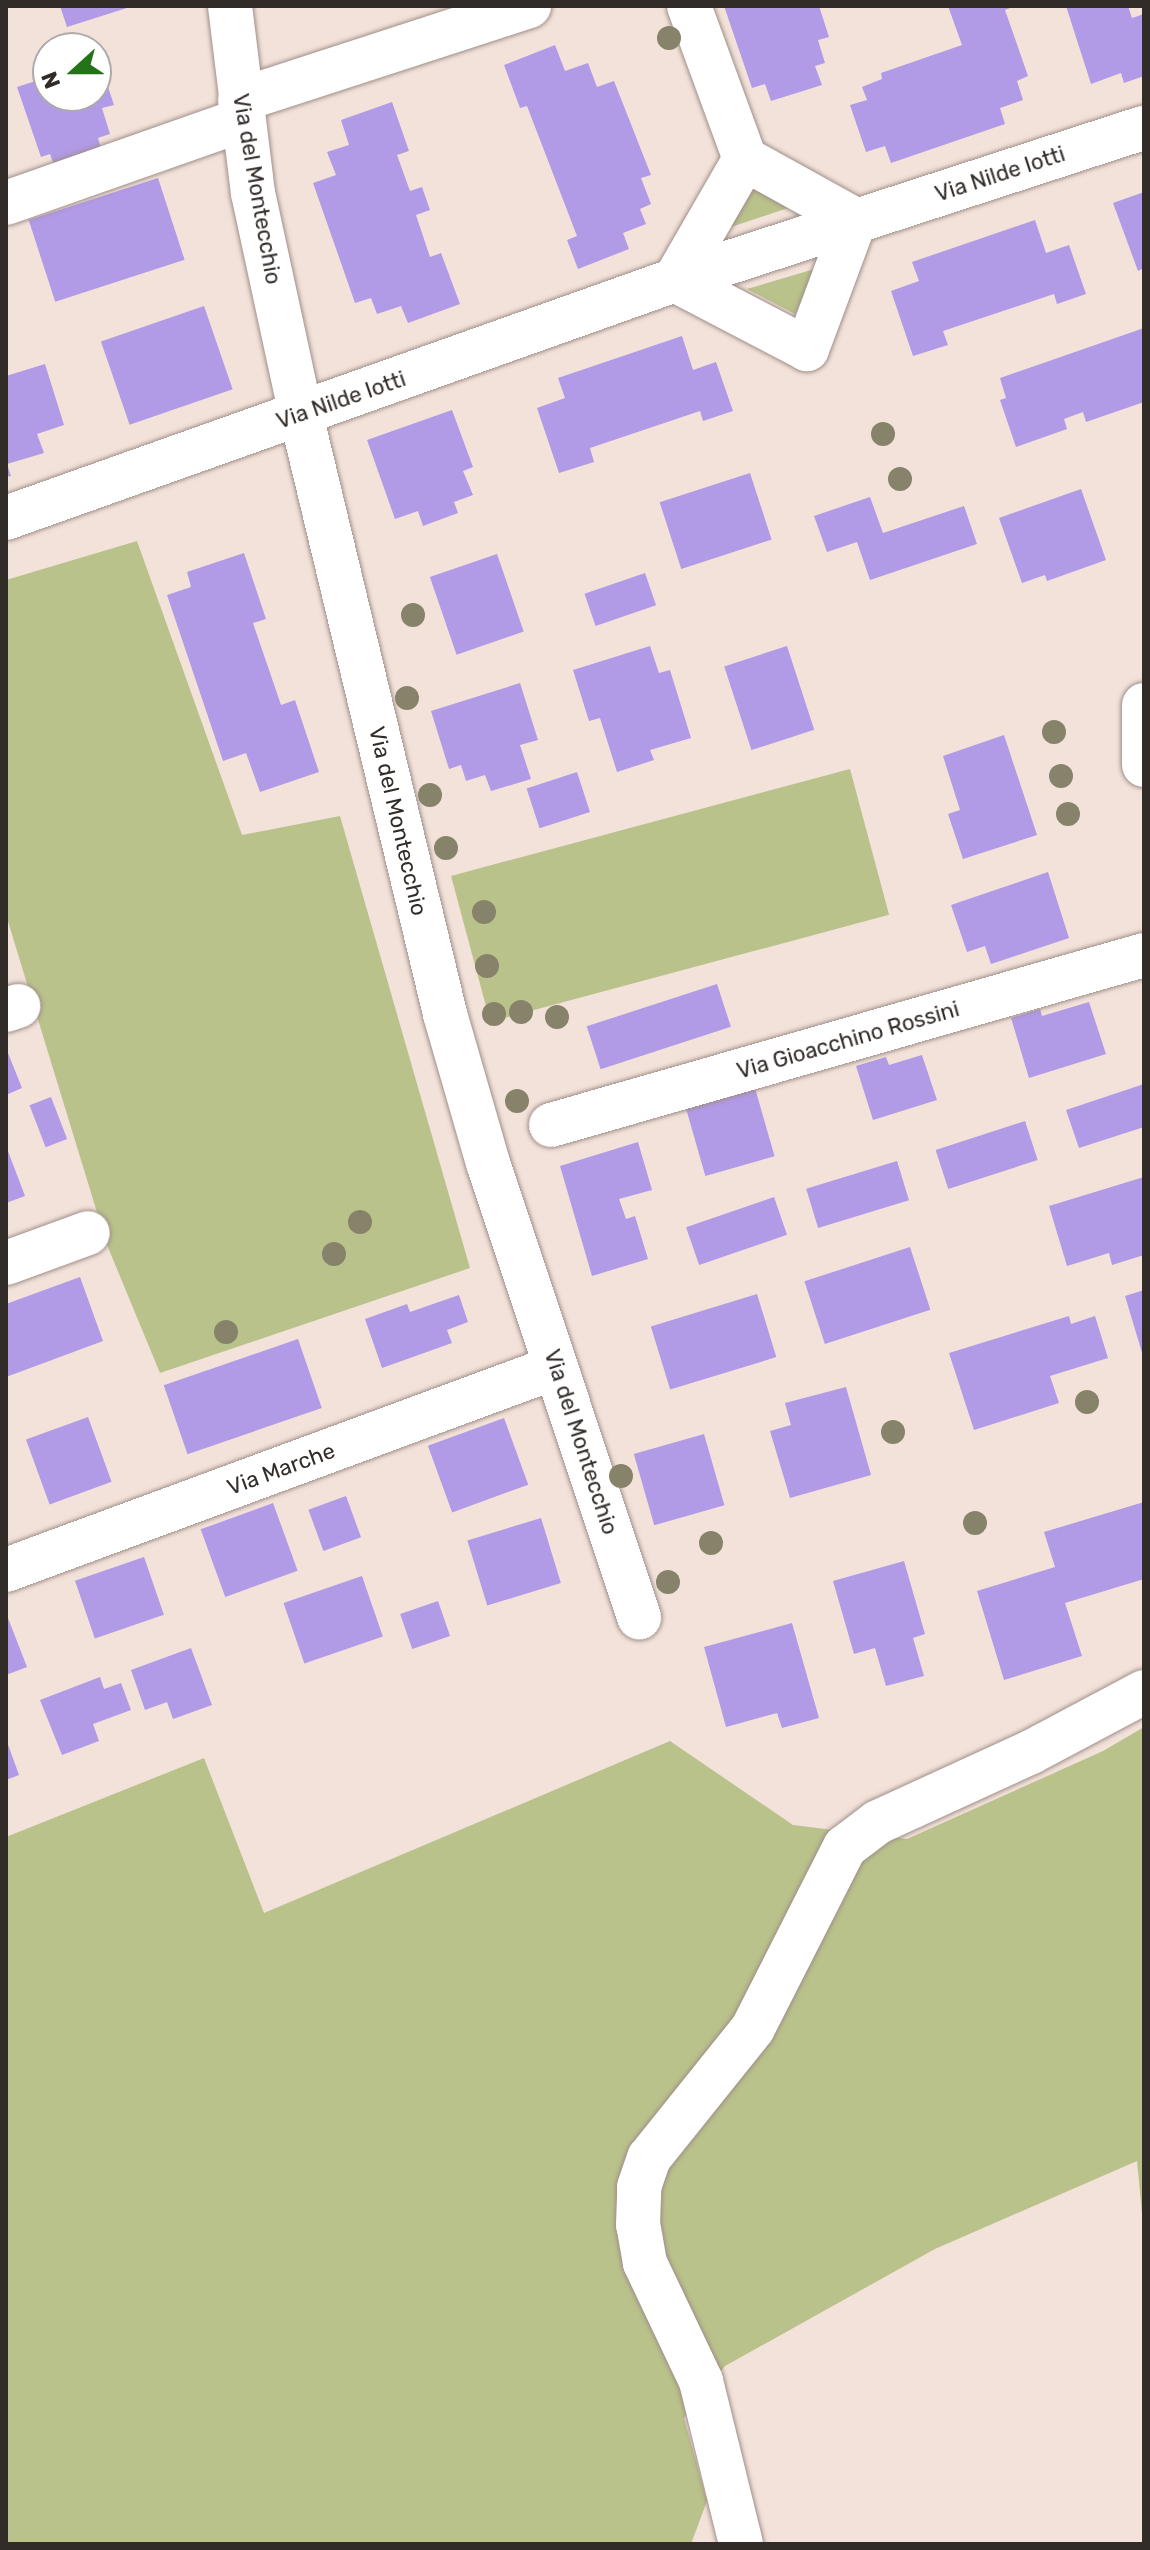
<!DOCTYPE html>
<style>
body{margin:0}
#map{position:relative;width:1150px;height:2550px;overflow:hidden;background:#f3e2da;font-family:Rubik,sans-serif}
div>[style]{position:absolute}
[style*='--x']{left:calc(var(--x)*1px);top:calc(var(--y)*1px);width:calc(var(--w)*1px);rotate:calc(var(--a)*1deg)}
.green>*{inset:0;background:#bac28b;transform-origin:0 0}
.building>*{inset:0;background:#b19ae6;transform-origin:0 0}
.roads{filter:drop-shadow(0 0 2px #9f8f89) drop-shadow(0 0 2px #9f8f89)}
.minor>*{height:44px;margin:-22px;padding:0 22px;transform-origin:22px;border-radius:22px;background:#fff}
.trees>*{width:24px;height:24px;margin:-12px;border-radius:50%;background:#87826a}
span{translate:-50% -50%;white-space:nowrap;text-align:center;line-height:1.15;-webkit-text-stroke:6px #fff;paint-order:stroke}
.street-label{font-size:22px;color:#322c29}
.frame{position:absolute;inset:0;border:8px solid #322c29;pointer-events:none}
.north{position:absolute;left:32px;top:32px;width:80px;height:80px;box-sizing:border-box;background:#fff;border:2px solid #adaba9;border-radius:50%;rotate:249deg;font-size:22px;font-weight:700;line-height:32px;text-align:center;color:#322c29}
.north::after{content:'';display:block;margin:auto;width:28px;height:36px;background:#257319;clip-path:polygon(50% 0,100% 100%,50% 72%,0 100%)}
</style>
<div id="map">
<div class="green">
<div style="clip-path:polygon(751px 180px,794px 206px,728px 228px)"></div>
<div style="clip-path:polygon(818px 268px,795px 314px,747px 289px)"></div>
<div style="clip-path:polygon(137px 541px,242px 835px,340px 816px,470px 1268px,160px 1373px,107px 1245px,6px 915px,6px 580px)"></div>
<div style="left:850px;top:769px;width:151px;height:413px;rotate:75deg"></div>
<div style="clip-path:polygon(1144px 1727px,1144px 2234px,1137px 2161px,935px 2249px,725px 2366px,684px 2418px,707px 2501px,691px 2544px,6px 2544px,6px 1837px,204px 1758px,264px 1913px,670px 1741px,793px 1825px,907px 1839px,1103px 1751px)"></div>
</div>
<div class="building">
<div style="clip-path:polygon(60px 6px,129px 6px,130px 7px,67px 27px)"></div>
<div style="clip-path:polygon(724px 6px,819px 6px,829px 37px,818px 40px,825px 63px,815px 66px,822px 85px,771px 101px,765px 84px,752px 88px)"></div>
<div style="clip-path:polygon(948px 6px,1015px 6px,1005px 10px,1028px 76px,1017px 81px,1023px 100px,1000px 108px,1005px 124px,891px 163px,885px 146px,866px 152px,850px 105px,867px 100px,862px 87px,882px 79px,881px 73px,962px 45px)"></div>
<div style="clip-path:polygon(1066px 6px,1128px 6px,1132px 18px,1144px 14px,1144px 76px,1124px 83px,1121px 73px,1091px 84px)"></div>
<div style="clip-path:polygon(555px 45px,565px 71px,588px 63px,597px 87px,614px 81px,651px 175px,641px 178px,651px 204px,640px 209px,646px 224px,623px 233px,629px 249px,578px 269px,567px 240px,577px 236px,527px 106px,520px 108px,504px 65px)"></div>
<div style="clip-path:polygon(99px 60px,114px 105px,102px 108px,110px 134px,98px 138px,103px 155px,56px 171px,50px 154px,41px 157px,17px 87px,48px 77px,48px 96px,96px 96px)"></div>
<div style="clip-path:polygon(392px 102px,409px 151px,397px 155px,410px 191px,422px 187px,430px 210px,416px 215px,430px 257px,441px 253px,460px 304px,408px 323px,401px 306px,377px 314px,371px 298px,355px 303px,313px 183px,336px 175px,327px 152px,349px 145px,341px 120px)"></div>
<div style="left:158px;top:178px;width:86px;height:136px;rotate:72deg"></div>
<div style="clip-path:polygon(1144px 192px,1144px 268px,1138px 271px,1113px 203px)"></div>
<div style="clip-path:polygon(1035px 220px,1046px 253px,1069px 245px,1086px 294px,1057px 304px,1054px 294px,943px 331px,948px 345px,913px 356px,891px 291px,919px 281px,912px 262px)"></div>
<div style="left:204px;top:306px;width:88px;height:109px;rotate:71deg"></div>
<div style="clip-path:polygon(1144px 328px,1144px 402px,1086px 422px,1083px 412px,1064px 419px,1067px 429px,1016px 447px,1000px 400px,1006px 398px,1000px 378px)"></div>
<div style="clip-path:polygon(682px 336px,693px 370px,716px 362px,733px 411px,703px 421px,700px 411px,590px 448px,594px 462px,559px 473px,537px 408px,565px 398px,558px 378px)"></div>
<div style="clip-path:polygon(45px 364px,64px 425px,37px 434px,44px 453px,7px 464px,11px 476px,6px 477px,6px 376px)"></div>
<div style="clip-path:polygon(452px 410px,473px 467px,463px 471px,473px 495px,454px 502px,458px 513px,423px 526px,418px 511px,395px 519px,367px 440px)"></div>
<div style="left:750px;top:473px;width:70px;height:95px;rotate:72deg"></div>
<div style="clip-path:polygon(1081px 489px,1106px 560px,1047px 581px,1045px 575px,1022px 583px,999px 518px)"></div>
<div style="clip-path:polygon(870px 497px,883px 533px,964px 506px,977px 544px,870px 580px,857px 542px,827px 552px,814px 516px)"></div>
<div style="clip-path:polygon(244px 553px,266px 619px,253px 623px,281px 705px,295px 700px,319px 772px,260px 792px,246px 753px,223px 761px,167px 595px,191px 587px,187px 572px)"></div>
<div style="left:497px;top:554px;width:82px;height:71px;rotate:71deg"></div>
<div style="left:645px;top:573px;width:34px;height:64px;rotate:71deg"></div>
<div style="clip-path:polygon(650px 646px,659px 673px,670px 670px,691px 738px,650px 750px,654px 760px,617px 772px,600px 718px,589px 721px,573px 670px)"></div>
<div style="left:787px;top:646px;width:88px;height:66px;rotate:72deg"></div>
<div style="clip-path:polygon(520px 683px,538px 740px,520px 745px,531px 779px,491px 791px,485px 775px,466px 781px,461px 765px,449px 769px,431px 711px)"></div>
<div style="clip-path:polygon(1004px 735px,1037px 835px,963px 859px,948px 814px,960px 810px,943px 756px)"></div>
<div style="left:577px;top:772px;width:42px;height:53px;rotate:72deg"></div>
<div style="clip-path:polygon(1048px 872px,1069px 938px,991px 964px,985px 946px,967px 952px,951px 905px)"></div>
<div style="left:717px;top:984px;width:45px;height:137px;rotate:72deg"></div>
<div style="clip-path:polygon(1089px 1002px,1106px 1054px,1029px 1078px,1011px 1018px,1040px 1009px,1042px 1016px)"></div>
<div style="clip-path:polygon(6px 1048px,22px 1088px,6px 1095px)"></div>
<div style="clip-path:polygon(922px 1055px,937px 1100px,873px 1120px,856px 1066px,886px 1057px,889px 1065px)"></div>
<div style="clip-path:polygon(1144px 1084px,1144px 1127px,1079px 1148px,1066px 1110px)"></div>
<div style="left:755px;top:1088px;width:71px;height:72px;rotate:74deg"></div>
<div style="left:51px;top:1097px;width:45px;height:23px;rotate:69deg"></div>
<div style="left:1025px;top:1121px;width:41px;height:94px;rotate:72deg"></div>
<div style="clip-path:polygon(638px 1142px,652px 1190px,619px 1199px,626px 1219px,635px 1216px,648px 1259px,592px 1276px,560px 1166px)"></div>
<div style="clip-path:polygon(6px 1146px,25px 1196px,6px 1203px)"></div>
<div style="left:897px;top:1161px;width:41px;height:95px;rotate:73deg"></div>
<div style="clip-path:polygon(1144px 1177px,1144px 1255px,1112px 1265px,1109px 1253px,1067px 1266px,1049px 1206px)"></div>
<div style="left:774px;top:1197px;width:40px;height:93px;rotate:71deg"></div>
<div style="left:910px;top:1247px;width:66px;height:111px;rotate:72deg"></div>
<div style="clip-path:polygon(80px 1277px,103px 1341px,6px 1377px,6px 1304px)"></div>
<div style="clip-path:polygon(1144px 1290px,1144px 1356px,1143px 1356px,1125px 1296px)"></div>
<div style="left:757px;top:1294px;width:66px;height:111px;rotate:73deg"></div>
<div style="clip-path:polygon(459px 1295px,468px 1322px,447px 1330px,452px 1343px,382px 1368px,365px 1319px,407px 1304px,410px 1312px)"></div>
<div style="clip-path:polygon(1069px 1316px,1071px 1324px,1095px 1316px,1108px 1358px,1050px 1376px,1059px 1403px,974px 1430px,949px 1353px)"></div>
<div style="left:298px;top:1339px;width:73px;height:142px;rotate:71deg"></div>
<div style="clip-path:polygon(846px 1387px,871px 1475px,790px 1498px,770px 1431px,791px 1425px,785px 1403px)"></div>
<div style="left:88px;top:1417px;width:69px;height:66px;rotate:70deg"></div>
<div style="left:504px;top:1418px;width:71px;height:81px;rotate:70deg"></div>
<div style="left:704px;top:1434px;width:74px;height:73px;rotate:74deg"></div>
<div style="left:346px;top:1496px;width:44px;height:40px;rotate:70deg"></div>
<div style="clip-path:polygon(1144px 1502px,1144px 1579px,1065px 1603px,1082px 1656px,1004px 1680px,977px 1591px,1055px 1567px,1044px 1532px)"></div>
<div style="left:273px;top:1503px;width:72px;height:77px;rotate:70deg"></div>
<div style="left:541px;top:1518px;width:68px;height:77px;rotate:73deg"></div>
<div style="left:144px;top:1557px;width:61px;height:73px;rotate:71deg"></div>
<div style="clip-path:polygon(904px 1561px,925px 1634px,913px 1638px,924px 1676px,886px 1686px,875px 1648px,854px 1654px,833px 1581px)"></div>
<div style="left:362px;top:1576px;width:64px;height:83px;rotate:71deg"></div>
<div style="left:438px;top:1601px;width:37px;height:40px;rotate:71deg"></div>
<div style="clip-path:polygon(6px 1613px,27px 1667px,6px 1675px)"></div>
<div style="clip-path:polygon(792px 1623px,819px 1718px,782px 1728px,777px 1713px,726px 1727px,704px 1647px)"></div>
<div style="clip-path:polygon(191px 1648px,212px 1705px,173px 1719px,167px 1702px,145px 1710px,131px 1670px)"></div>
<div style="clip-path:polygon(100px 1677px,104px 1689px,121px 1683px,131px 1710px,93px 1724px,99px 1741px,62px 1755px,40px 1700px)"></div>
<div style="clip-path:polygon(6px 1739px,19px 1775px,6px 1780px)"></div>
</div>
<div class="roads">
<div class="minor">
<div style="--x:230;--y:6;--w:188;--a:83"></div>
<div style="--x:253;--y:193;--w:227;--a:77.8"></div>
<div style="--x:301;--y:415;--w:616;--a:76.48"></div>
<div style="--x:445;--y:1014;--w:155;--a:73.9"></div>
<div style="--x:488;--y:1163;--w:479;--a:71.6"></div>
<div style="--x:689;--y:6;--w:163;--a:69.9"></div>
<div style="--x:240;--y:100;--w:304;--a:-18"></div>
<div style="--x:745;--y:159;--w:126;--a:29"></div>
<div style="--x:855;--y:220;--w:138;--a:110.4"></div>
<div style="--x:807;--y:349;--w:149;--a:-152.4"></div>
<div style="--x:675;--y:280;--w:140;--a:-60"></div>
<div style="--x:6;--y:203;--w:250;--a:-19.4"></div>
<div style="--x:6;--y:518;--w:710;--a:-19.58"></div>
<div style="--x:675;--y:280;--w:493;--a:-18"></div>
<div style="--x:1144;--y:705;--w:60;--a:90"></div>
<div style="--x:6;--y:1010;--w:13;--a:-18"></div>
<div style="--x:551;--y:1125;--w:617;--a:-16"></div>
<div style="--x:6;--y:1263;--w:87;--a:-20.1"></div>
<div style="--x:6;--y:1570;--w:586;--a:-20.26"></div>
<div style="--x:741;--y:2544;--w:168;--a:-103.8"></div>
<div style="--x:701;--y:2381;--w:131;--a:-115.4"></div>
<div style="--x:645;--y:2263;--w:39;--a:-100"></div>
<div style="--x:638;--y:2225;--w:38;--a:-88"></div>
<div style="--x:639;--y:2187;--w:31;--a:-71"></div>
<div style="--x:649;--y:2158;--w:166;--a:-51.3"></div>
<div style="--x:753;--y:2028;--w:203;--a:-63.1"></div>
<div style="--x:845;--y:1847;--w:41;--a:-37.1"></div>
<div style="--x:878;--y:1822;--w:168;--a:-24.6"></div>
<div style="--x:1031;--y:1752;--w:128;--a:-28"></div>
</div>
</div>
<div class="trees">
<div style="left:669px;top:38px"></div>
<div style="left:883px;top:434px"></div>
<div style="left:900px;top:479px"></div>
<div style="left:413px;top:615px"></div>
<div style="left:407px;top:698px"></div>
<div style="left:1054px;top:732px"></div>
<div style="left:1061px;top:776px"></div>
<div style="left:430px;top:795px"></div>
<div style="left:1068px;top:814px"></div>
<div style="left:446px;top:848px"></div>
<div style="left:484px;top:912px"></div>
<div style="left:487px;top:966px"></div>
<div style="left:521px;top:1012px"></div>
<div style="left:494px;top:1014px"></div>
<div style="left:557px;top:1017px"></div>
<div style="left:517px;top:1101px"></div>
<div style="left:360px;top:1222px"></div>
<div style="left:334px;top:1254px"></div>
<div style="left:226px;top:1332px"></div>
<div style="left:1087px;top:1402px"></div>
<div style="left:893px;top:1432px"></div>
<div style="left:621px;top:1476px"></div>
<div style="left:975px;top:1523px"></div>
<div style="left:711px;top:1543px"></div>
<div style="left:668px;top:1582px"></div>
</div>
<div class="street-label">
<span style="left:1000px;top:174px;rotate:-18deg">Via Nilde Iotti</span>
<span style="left:257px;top:189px;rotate:80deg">Via del Montecchio</span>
<span style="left:341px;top:400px;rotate:-19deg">Via Nilde Iotti</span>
<span style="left:398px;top:821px;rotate:77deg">Via del Montecchio</span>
<span style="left:848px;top:1040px;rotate:-16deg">Via Gioacchino Rossini</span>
<span style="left:581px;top:1442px;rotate:72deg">Via del Montecchio</span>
<span style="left:281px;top:1469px;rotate:-20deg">Via Marche</span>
</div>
<div class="frame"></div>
<div class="north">N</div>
</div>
